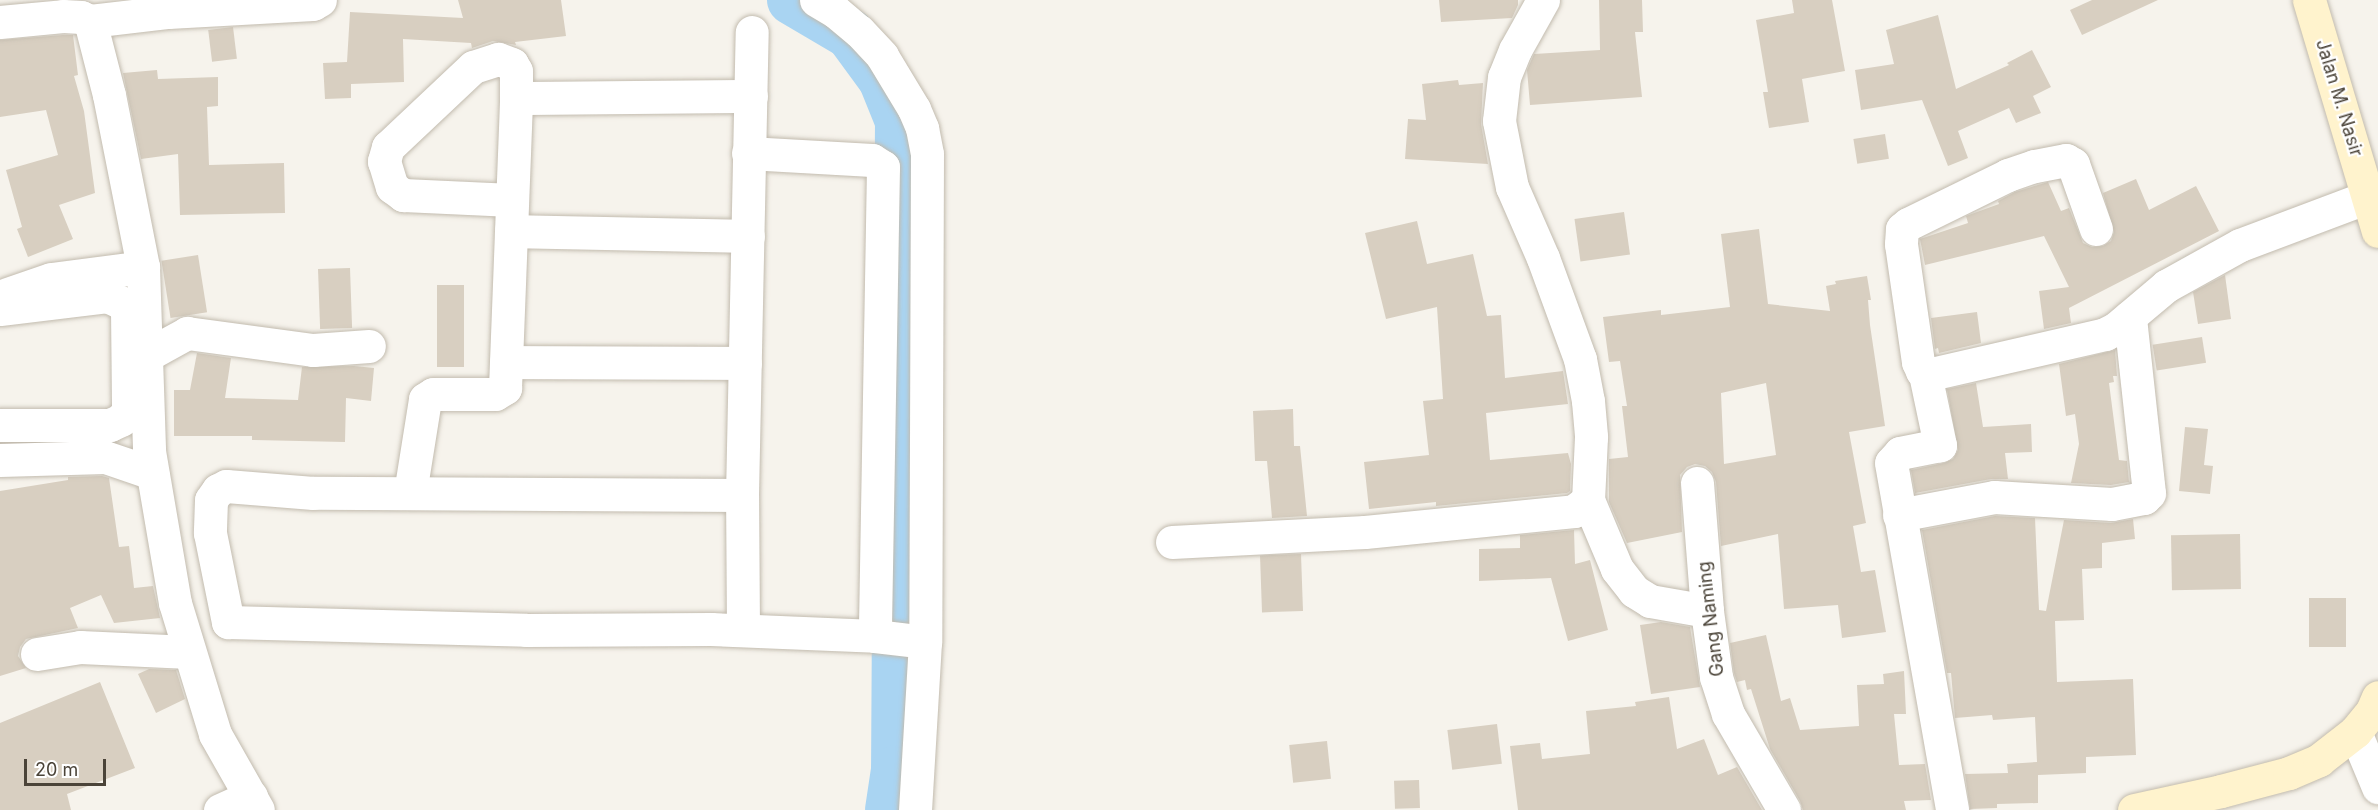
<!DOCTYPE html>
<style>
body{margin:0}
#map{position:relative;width:2378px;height:810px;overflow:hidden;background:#f6f3ec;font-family:Inter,sans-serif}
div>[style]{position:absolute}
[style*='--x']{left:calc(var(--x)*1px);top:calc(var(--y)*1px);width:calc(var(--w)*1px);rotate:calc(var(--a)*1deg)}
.river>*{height:50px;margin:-25px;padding:0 25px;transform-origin:25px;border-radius:25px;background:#a9d4f2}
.building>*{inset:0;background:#d8cfc1;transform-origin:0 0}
.roads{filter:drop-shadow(0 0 2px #c2bbae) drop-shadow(0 0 2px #c2bbae)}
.street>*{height:33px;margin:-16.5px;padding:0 16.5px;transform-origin:16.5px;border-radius:16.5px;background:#fff}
.secondary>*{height:33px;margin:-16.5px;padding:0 16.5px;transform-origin:16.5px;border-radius:16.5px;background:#fff3cd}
span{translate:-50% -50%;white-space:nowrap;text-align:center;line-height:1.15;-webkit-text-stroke:4.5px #fff;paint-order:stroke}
.street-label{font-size:18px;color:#4b4439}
.scale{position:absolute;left:24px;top:759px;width:82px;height:27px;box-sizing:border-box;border:3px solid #4b4439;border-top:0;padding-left:8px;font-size:18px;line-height:21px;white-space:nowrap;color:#4b4439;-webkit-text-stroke:4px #fff;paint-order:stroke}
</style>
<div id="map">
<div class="river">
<div style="--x:792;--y:0;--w:67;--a:30.4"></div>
<div style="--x:850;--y:34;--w:56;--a:53.7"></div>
<div style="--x:883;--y:79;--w:45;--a:68"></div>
<div style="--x:900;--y:121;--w:649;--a:90.35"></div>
<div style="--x:896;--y:770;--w:40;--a:98.5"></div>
</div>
<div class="building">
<div style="clip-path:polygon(458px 0,561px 0,566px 36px,515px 42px,516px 45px,493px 41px,472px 48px,471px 43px,403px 39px,404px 82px,351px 84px,351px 98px,325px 99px,323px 63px,347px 62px,350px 12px,463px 18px)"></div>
<div style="clip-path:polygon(1439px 0,1518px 0,1518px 5px,1512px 18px,1441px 22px)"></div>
<div style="clip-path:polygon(1599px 0,1642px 0,1643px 32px,1635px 32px,1642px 97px,1530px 105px,1527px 70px,1534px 54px,1600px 50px)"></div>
<div style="clip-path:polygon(1792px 0,1832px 0,1845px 71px,1802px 79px,1809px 122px,1769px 128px,1763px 92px,1768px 92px,1756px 20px,1794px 13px)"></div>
<div style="clip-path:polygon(2092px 0,2158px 0,2082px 35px,2070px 10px)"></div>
<div style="clip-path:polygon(1938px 15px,1956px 89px,2009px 65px,2007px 63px,2032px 50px,2051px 87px,2033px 96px,2041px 113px,2016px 123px,2009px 108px,1958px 131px,1968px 158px,1948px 166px,1922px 100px,1861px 110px,1855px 70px,1894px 64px,1886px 30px)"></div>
<div style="left:233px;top:27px;width:32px;height:25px;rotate:83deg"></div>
<div style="clip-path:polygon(63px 35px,73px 35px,78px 75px,74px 76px,84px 111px,95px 193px,59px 205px,73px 239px,28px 257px,17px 229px,22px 227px,6px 170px,58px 155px,46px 110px,0 117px,0 40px)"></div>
<div style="clip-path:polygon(157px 70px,158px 79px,218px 77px,218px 106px,207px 107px,209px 165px,284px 163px,285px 213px,180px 215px,178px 154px,141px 159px,123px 73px)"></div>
<div style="clip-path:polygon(1458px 80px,1459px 85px,1483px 83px,1481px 124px,1488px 164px,1405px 159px,1408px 119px,1426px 120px,1422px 84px)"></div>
<div style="left:1885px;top:134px;width:25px;height:32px;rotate:81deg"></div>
<div style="clip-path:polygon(2136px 179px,2149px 210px,2196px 186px,2219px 231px,2069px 308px,2071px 323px,2044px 329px,2039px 291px,2069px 287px,2044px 236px,1925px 265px,1920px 239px,1968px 223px,1966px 216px,1999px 204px,1998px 201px,2015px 192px,2048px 182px,2061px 211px,2069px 208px,2083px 243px,2092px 247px,2103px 246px,2111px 241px,2114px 232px,2103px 193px)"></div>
<div style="left:1624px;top:212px;width:43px;height:50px;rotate:82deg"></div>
<div style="clip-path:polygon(1417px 221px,1427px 264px,1473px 254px,1487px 316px,1501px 315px,1505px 378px,1563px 371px,1568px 404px,1486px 413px,1490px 460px,1568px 453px,1571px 464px,1570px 491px,1567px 493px,1436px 506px,1436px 502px,1369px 509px,1364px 462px,1429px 455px,1423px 401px,1443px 399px,1437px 307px,1386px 319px,1365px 233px)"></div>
<div style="clip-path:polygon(evenodd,1759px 229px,1768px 304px,1830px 311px,1826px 286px,1836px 284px,1835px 281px,1867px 276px,1871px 300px,1868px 300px,1870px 325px,1885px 426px,1849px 432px,1866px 523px,1853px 526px,1861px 572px,1875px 570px,1886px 632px,1842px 638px,1838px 605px,1784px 609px,1778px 534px,1721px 546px,1716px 482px,1712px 472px,1705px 466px,1695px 464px,1687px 467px,1680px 475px,1682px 532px,1627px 543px,1609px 502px,1609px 459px,1628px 457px,1622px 406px,1627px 406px,1620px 361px,1609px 362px,1603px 317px,1661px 310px,1661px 315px,1730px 307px,1721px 234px,1759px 229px,1766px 383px,1776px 455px,1724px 464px,1721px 393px,1766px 383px)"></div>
<div style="left:198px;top:255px;width:58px;height:37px;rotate:81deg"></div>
<div style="left:350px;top:268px;width:60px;height:32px;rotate:88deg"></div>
<div style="clip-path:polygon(2225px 275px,2231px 319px,2198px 324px,2193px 292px)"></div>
<div style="left:437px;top:285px;width:27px;height:82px"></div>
<div style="clip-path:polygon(1977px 312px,1981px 343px,1939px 353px,1938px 348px,1935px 349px,1931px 318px)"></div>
<div style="left:2202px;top:337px;width:26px;height:50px;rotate:81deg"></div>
<div style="clip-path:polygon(2115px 350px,2117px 376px,2113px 376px,2114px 382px,2109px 383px,2119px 460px,2127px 461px,2129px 482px,2111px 485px,2071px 483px,2079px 444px,2075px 414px,2066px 416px,2059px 364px)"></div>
<div style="clip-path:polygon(197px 353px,231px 358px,225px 398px,298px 400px,302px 367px,354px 366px,374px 368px,371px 401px,346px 398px,345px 442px,252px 440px,252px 436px,174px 436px,174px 390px,190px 390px)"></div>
<div style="clip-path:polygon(1976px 383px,1983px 427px,2031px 424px,2032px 452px,2005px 453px,2008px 479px,1991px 479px,1915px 493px,1911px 470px,1944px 463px,1953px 459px,1958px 450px,1947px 389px)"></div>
<div style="clip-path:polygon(1293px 409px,1294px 446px,1300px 446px,1307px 516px,1272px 518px,1267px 461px,1255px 461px,1253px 411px)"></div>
<div style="clip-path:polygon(2185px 427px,2208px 429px,2204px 465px,2213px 466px,2210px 494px,2179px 491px)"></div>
<div style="clip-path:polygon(102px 476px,109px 478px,119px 547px,129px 546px,134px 588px,153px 586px,160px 618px,114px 623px,101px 595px,70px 608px,78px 628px,26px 639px,20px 647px,18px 656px,26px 668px,0 676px,0 491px,68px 480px,68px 477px)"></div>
<div style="clip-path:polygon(1995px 516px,2035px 518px,2039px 610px,2046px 611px,2064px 520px,2111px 523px,2133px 519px,2135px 539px,2102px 543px,2102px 568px,2082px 569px,2084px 620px,2055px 621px,2057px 682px,2133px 679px,2136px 755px,2086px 757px,2086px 773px,2038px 775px,2038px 803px,1997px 804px,1997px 808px,1970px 809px,1965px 774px,2008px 773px,2007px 764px,2037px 762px,2035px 717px,1993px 720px,1992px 715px,1955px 718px,1951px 673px,1947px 673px,1922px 530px)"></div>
<div style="clip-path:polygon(1574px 530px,1575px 564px,1590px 560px,1608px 630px,1568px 641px,1551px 578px,1479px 581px,1479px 549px,1520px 548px,1520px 535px)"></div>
<div style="left:2240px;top:534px;width:55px;height:69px;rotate:89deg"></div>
<div style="left:1301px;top:554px;width:57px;height:41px;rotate:88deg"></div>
<div style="left:2309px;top:598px;width:37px;height:49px"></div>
<div style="clip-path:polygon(1661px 622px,1690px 627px,1700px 687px,1651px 694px,1640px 625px)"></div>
<div style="clip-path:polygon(1766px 635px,1781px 701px,1790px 698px,1800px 730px,1859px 726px,1857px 685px,1884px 684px,1883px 674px,1904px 671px,1906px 714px,1894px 714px,1899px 765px,1925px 764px,1931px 800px,1904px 801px,1906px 810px,1803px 810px,1800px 801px,1770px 749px,1751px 689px,1747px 690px,1745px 680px,1737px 682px,1734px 673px,1730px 643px)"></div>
<div style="clip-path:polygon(149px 669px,176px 670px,185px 699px,156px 713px,138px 674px)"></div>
<div style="clip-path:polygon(100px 682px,135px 768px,67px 794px,71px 810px,0 810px,0 723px)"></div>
<div style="clip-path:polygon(1669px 697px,1677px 749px,1704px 739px,1718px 775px,1737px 767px,1762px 810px,1518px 810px,1510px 746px,1540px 743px,1542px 759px,1590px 754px,1586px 711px,1636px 706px,1635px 702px)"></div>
<div style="left:1497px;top:724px;width:40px;height:50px;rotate:83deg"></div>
<div style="left:1327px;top:741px;width:38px;height:38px;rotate:84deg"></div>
<div style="left:1419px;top:780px;width:28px;height:25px;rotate:88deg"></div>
</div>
<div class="roads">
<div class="street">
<div style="--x:816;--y:0;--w:23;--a:31"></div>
<div style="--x:836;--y:12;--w:30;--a:40"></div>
<div style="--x:859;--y:31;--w:34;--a:47"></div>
<div style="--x:882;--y:56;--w:62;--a:58.9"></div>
<div style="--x:914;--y:109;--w:21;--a:67"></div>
<div style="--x:922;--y:128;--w:26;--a:79"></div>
<div style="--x:927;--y:154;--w:488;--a:90.2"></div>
<div style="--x:925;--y:642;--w:168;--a:93.4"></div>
<div style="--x:1543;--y:0;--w:57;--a:119.2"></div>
<div style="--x:1515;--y:50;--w:29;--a:112"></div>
<div style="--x:1504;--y:77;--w:44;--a:96.5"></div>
<div style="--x:1499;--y:121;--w:67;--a:78.9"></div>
<div style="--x:1512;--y:187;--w:77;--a:66.4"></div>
<div style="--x:1543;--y:258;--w:108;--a:69.9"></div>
<div style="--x:1580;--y:359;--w:43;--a:79.2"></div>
<div style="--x:1588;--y:401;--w:36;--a:85"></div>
<div style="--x:1591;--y:437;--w:63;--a:92.7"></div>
<div style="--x:1588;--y:500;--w:75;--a:67.2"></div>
<div style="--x:1617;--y:569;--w:28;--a:52"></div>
<div style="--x:1634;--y:591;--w:19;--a:32"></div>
<div style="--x:1650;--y:601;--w:58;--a:10"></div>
<div style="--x:90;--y:21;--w:79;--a:-6.6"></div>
<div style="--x:168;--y:12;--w:145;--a:-3.2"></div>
<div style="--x:313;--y:4;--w:8;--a:-30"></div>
<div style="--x:0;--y:22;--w:63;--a:-5.4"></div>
<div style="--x:63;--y:16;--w:18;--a:3"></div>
<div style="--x:81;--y:17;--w:10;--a:24"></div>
<div style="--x:90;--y:21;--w:76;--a:75.6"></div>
<div style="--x:109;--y:95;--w:175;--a:78.8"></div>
<div style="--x:143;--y:267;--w:184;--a:88.1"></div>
<div style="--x:149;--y:451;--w:154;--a:80.3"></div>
<div style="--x:175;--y:603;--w:137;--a:73"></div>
<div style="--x:215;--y:734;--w:87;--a:60.5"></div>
<div style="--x:516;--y:98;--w:235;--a:-0.5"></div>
<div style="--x:748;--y:153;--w:124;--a:3.2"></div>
<div style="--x:872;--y:160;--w:13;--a:32"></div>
<div style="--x:883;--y:167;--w:469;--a:91"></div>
<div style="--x:2096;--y:229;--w:69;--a:-109.5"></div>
<div style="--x:2073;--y:164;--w:8;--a:-150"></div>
<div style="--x:2066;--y:160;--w:33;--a:169"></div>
<div style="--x:2034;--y:166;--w:28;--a:161"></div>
<div style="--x:2008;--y:175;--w:111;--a:153.9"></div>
<div style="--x:1908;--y:224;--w:8;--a:140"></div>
<div style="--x:1902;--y:229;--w:15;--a:94"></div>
<div style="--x:1901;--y:244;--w:119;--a:81.8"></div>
<div style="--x:1918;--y:362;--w:10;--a:66"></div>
<div style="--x:1922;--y:371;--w:9;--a:18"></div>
<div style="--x:1931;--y:374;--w:179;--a:-12.9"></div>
<div style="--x:2105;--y:334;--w:11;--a:-27"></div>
<div style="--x:2115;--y:329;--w:67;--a:-40.1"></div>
<div style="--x:2166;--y:286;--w:85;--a:-29"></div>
<div style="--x:2240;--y:245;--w:137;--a:-20.6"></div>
<div style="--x:511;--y:231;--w:237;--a:1.2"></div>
<div style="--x:7;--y:294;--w:46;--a:-18.8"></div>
<div style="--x:51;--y:279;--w:93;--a:-7.4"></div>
<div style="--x:0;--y:309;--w:108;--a:-6.9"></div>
<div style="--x:107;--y:296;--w:14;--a:25"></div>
<div style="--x:120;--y:302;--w:10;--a:45"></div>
<div style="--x:127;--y:309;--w:102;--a:89.4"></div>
<div style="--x:128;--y:411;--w:11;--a:128"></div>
<div style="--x:121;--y:420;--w:12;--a:156"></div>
<div style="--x:110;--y:425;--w:110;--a:180"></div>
<div style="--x:147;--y:355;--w:46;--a:-28.8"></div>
<div style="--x:187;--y:333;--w:127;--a:7.7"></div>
<div style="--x:313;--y:350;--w:56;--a:-4.1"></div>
<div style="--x:506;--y:362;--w:239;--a:0.2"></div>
<div style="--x:1925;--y:374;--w:73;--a:78.1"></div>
<div style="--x:1940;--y:445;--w:41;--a:168.7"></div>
<div style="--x:1900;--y:453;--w:13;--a:132"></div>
<div style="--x:1891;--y:463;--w:352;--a:80"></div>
<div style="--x:0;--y:460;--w:105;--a:-1.6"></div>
<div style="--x:105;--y:457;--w:50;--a:18.8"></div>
<div style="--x:1697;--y:483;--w:128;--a:85.5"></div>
<div style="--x:1707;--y:611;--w:67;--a:82.2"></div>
<div style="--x:1716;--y:677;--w:39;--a:72"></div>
<div style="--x:1728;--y:714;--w:111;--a:59.7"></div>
<div style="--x:410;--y:493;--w:95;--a:-80.9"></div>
<div style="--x:425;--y:399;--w:9;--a:-32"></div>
<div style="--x:433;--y:394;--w:62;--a:0"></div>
<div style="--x:495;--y:394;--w:12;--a:-31"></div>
<div style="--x:505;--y:388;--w:290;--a:-87.8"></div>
<div style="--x:516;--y:98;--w:27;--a:-90"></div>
<div style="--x:516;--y:71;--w:8;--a:-120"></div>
<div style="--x:512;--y:64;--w:15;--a:-160"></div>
<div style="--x:498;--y:59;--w:26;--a:162"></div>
<div style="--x:473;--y:67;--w:117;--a:136.7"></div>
<div style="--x:388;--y:147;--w:15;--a:106"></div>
<div style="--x:384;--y:161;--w:27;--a:73"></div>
<div style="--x:392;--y:187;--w:14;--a:36"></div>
<div style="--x:403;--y:195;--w:109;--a:2.6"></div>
<div style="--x:742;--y:495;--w:429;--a:-179.7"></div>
<div style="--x:313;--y:493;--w:87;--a:-175.4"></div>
<div style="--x:226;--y:486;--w:9;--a:153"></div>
<div style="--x:218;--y:490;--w:12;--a:125"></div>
<div style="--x:211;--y:500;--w:33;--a:92"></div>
<div style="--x:210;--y:533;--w:91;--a:78.6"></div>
<div style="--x:228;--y:622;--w:298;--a:1.5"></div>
<div style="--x:526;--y:630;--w:185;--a:-0.3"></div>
<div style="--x:711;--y:629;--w:164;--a:2.4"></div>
<div style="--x:875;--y:636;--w:50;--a:6.8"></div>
<div style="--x:1899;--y:515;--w:97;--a:-10.7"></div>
<div style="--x:1994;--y:497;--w:118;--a:3.4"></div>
<div style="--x:2112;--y:504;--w:33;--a:-11"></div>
<div style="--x:2144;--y:498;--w:7;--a:-45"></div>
<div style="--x:2149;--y:493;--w:177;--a:-96.2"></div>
<div style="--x:1172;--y:542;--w:193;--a:-3"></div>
<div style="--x:1365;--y:532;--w:210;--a:-5.7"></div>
<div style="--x:1574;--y:511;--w:18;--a:-38"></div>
<div style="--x:743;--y:630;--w:135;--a:-90.4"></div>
<div style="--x:742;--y:495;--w:463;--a:-88.8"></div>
<div style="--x:37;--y:654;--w:44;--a:-9.2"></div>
<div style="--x:80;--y:647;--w:109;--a:2.6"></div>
<div style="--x:2355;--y:732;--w:60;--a:67.3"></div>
<div style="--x:220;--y:810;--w:34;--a:-24"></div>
</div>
<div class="secondary">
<div style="--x:2309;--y:0;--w:241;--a:73.4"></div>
<div style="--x:2134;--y:810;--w:89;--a:-12.3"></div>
<div style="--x:2221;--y:791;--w:70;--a:-14.8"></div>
<div style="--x:2289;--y:773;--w:33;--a:-23"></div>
<div style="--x:2319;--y:760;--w:46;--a:-37.9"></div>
<div style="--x:2355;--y:732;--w:27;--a:-51"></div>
<div style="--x:2372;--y:711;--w:15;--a:-67"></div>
</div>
</div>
<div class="street-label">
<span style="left:2339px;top:98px;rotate:73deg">Jalan M. Nasir</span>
<span style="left:1711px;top:619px;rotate:-97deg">Gang Naming</span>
</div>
<div class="scale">20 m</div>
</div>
